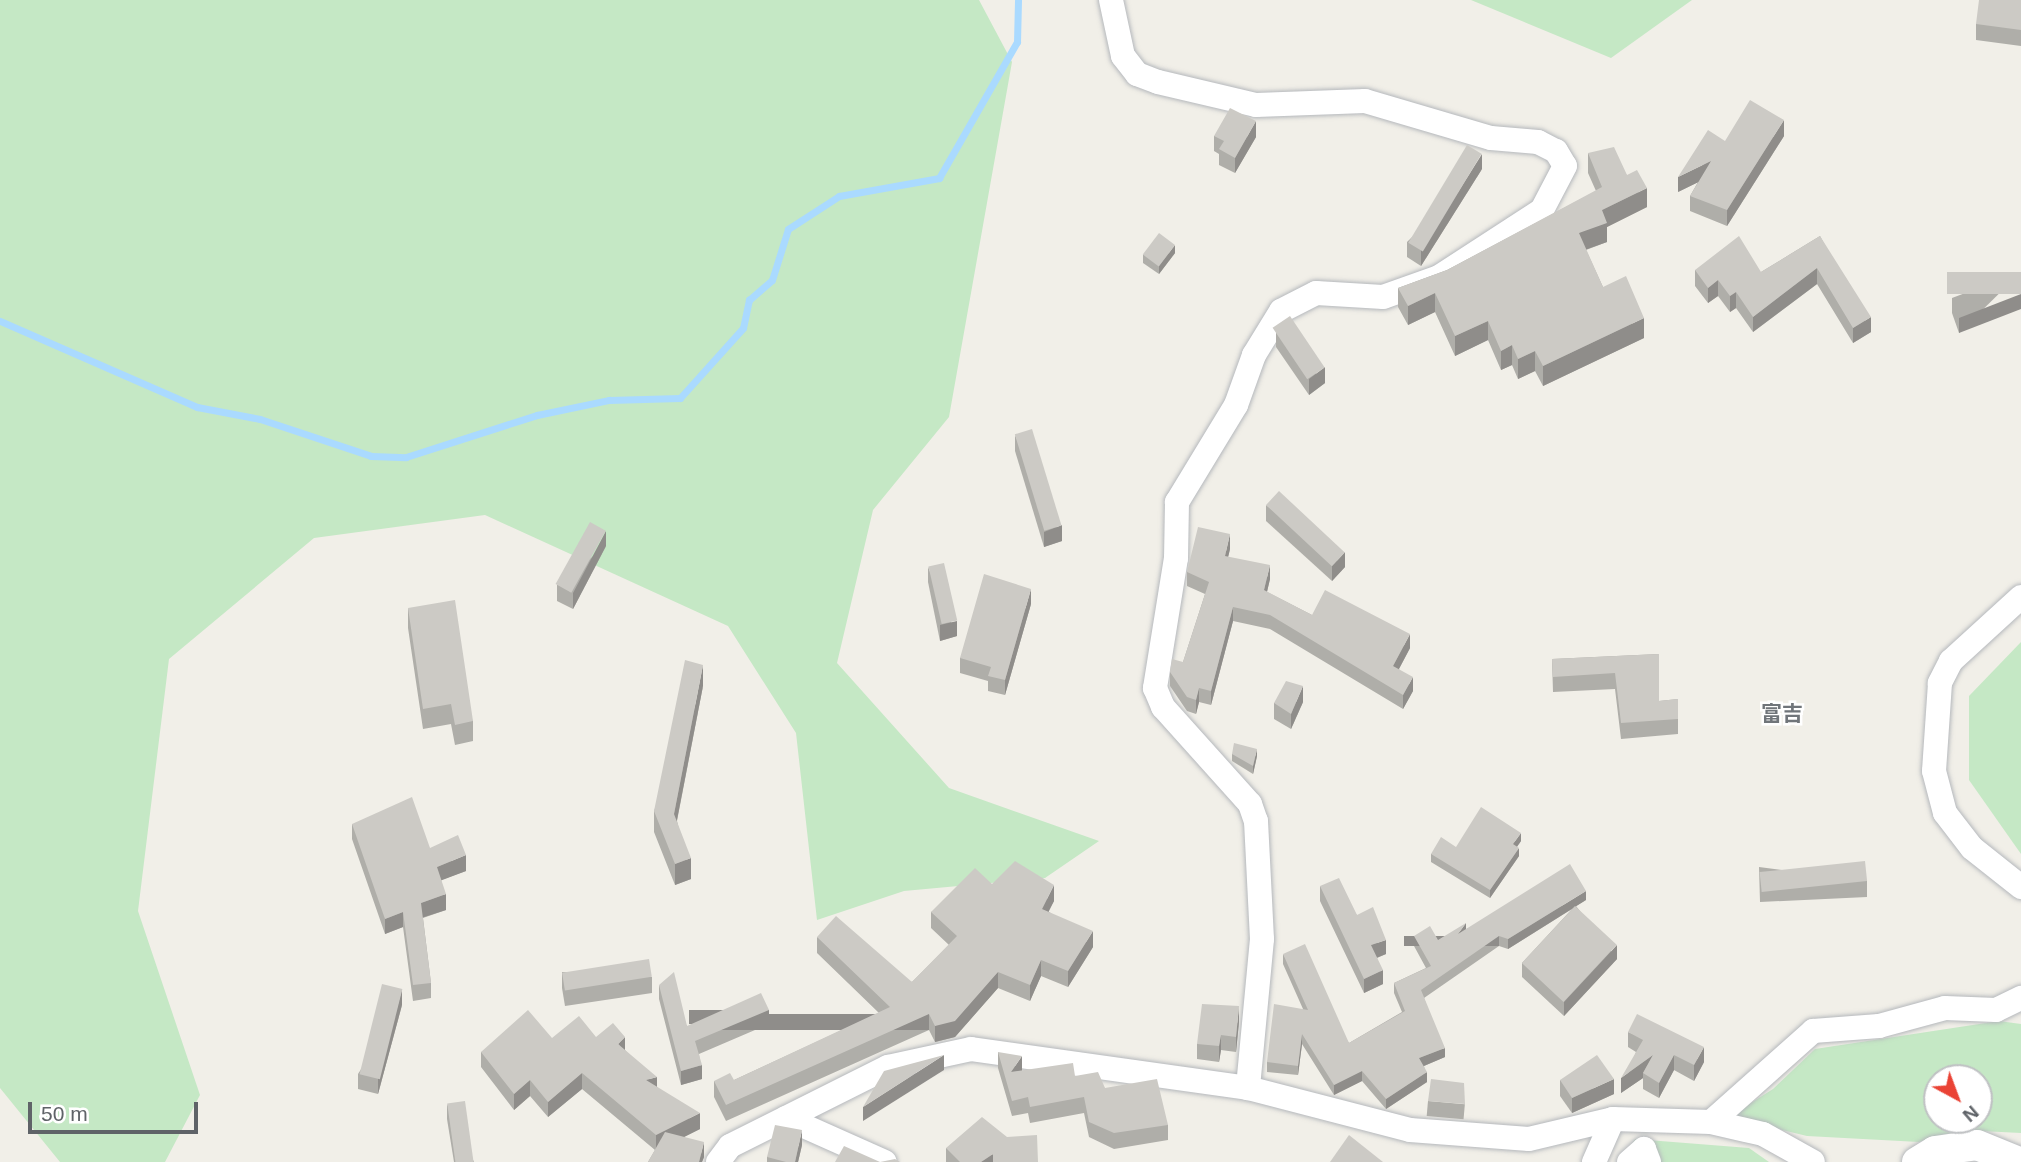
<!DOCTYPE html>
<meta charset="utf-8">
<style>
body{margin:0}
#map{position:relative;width:2021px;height:1162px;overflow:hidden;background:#f1efe8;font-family:Helvetica,"Noto Sans JP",sans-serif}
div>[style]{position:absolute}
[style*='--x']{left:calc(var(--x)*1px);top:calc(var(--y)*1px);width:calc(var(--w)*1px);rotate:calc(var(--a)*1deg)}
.green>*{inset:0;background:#c5e8c5}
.stream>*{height:7px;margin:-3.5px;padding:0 3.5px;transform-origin:3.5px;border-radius:3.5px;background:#aadaff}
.roads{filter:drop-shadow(0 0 2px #b5b8bc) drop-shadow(0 0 2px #b5b8bc)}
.minor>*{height:24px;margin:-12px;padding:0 12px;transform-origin:12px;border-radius:12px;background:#fff}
.tertiary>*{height:30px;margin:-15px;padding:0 15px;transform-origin:15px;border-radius:15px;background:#fff}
.wall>*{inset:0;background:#afaea9;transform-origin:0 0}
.shaded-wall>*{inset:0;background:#8f8d8a;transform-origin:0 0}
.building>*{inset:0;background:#cccac5;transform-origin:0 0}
span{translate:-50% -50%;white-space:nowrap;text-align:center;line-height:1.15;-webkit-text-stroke:5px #fff;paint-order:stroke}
.quarter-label{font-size:21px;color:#70757a;font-weight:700}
.north{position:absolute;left:1923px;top:1064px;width:70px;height:70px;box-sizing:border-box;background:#fff;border:2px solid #bfc1c3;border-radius:50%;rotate:139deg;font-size:19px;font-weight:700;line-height:28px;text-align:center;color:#5f6368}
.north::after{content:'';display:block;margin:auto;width:24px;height:32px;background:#ea4335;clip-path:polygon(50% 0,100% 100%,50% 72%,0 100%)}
.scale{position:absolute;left:28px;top:1102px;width:170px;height:32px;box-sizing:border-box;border:4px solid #5f6368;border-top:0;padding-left:9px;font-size:21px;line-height:24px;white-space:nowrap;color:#5f6368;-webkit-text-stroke:5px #fff;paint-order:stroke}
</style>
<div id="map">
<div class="green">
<div style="clip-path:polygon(0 0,979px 0,1012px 62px,949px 417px,873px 510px,837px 663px,949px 788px,1099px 841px,1045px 878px,904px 891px,817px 920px,796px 733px,728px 626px,485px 515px,314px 538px,169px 659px,138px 911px,200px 1095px,165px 1162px,60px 1162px,0 1088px)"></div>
<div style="clip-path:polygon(1471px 0,1692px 0,1611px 58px)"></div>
<div style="clip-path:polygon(2021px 642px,2021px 854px,1969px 780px,1969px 696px)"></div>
<div style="clip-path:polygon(evenodd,1999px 1021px,2021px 1024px,2021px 1133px,1961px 1130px,1919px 1142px,1807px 1136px,1729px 1117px,1773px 1089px,1815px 1049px,1999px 1021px,1937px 1078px,1979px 1078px,1979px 1120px,1937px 1120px,1937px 1078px)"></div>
<div style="clip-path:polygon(1635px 1139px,1749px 1148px,1769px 1162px,1620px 1162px)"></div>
</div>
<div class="stream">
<div style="--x:0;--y:321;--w:215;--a:23.6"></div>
<div style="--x:197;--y:407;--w:64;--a:10.8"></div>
<div style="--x:260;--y:419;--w:117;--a:18.4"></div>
<div style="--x:371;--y:456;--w:35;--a:2"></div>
<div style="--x:406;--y:457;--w:138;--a:-17.8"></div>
<div style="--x:537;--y:415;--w:74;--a:-11.8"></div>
<div style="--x:609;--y:400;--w:71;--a:-1.6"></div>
<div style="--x:680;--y:398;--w:94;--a:-48"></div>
<div style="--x:743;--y:328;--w:29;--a:-78"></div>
<div style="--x:749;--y:300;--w:30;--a:-41"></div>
<div style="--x:772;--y:280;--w:53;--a:-72.6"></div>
<div style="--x:788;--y:229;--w:61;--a:-32.9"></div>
<div style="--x:839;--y:196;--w:102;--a:-10.2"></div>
<div style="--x:939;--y:178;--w:157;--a:-60.2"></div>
<div style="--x:1017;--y:42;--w:42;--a:-88.6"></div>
</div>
<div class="roads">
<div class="minor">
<div style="--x:1111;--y:0;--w:57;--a:77.9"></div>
<div style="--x:1123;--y:56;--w:23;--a:52"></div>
<div style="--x:1137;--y:74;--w:22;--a:21"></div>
<div style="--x:1158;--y:82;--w:101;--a:13.2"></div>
<div style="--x:1256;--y:105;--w:109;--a:-2.1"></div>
<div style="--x:1365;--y:101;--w:131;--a:16.4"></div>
<div style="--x:1491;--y:138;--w:47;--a:4.9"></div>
<div style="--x:1538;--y:142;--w:20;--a:27"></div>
<div style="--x:1556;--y:151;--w:17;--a:59"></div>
<div style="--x:1565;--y:166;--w:50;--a:117.6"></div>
<div style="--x:1542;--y:210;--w:123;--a:147"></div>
<div style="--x:1439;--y:277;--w:59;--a:160.3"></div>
<div style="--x:1383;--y:297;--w:67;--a:-176.6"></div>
<div style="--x:1316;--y:293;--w:39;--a:153"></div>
<div style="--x:1281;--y:311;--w:52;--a:121.5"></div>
<div style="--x:1254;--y:355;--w:53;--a:109.8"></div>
<div style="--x:1236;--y:405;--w:114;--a:121.3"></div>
<div style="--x:1177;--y:502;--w:56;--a:91"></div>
<div style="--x:1176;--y:558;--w:132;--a:99.2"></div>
<div style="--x:1155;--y:688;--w:21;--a:67"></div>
<div style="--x:1163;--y:707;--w:130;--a:48.1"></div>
<div style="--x:1250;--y:804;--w:18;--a:71"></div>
<div style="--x:1256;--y:821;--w:118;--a:87.1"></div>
<div style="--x:1262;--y:939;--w:150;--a:95.4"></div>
<div style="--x:2021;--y:597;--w:95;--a:137.6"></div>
<div style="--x:1951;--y:661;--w:25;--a:117"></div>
<div style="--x:1940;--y:683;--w:88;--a:93.9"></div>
<div style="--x:1934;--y:771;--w:43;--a:75.3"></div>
<div style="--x:1945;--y:813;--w:44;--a:52.4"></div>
<div style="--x:1972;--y:848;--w:63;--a:38.5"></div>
<div style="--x:786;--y:1118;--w:108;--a:24"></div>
<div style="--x:1711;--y:1122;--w:137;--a:-41.7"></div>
<div style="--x:1813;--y:1031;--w:66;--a:-4.3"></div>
<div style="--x:1879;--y:1026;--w:68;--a:-15.3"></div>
<div style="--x:1945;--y:1008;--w:51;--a:2.2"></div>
<div style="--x:1996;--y:1010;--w:28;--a:-26"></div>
<div style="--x:718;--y:1162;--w:20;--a:-53"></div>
<div style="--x:730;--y:1146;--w:177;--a:-26.6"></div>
<div style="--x:888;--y:1067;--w:85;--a:-12.2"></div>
<div style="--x:971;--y:1049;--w:280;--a:8"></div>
<div style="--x:1248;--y:1088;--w:167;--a:14.5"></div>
<div style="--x:1410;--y:1130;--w:119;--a:4.3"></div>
<div style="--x:1529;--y:1139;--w:86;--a:-13.4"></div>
<div style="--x:1613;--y:1119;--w:98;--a:1.8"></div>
<div style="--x:1711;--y:1122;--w:53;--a:13"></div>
<div style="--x:1763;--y:1134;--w:57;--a:29.2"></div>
<div style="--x:1594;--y:1162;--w:47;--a:-66.2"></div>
<div style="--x:1629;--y:1162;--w:20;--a:-41"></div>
<div style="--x:1644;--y:1149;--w:14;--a:69"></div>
</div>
<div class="tertiary">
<div style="--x:1917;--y:1162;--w:21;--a:-31"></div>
<div style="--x:1935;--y:1151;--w:42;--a:-8.1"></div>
<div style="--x:1977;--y:1145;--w:45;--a:22"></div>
</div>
</div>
<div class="wall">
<div style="clip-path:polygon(2021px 0,2021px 46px,1976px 40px,1976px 24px)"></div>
<div style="clip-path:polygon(1214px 136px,1256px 137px,1235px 173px,1219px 165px,1219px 154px,1214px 151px)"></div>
<div style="clip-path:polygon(1784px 136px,1727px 226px,1690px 211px,1690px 196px,1698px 182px,1678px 192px,1725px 141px)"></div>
<div style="clip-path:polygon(1588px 153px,1627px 175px,1647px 207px,1607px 227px,1607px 242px,1586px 250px,1603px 287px,1644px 338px,1543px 386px,1535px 371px,1518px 379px,1512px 365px,1501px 370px,1488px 340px,1455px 356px,1435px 312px,1408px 325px,1398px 307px,1398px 288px,1447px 270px,1596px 191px,1588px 173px)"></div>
<div style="clip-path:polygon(1482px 169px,1421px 266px,1407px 257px,1407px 242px)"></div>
<div style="clip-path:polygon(1820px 236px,1871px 332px,1853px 343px,1817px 284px,1753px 332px,1736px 308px,1730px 312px,1718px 296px,1708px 303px,1695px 286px,1695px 270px,1761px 272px)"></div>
<div style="clip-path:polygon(1175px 253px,1159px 274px,1143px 263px,1143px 255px)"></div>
<div style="clip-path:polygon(2021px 272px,1959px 333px,1952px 313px,1952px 298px)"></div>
<div style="clip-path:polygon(1276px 331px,1325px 383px,1309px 395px,1276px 347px)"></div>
<div style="clip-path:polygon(1015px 435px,1062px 541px,1044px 547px,1015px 451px)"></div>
<div style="clip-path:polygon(1266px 505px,1345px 567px,1332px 581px,1266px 521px)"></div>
<div style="clip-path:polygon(606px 546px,573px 609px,557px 601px,557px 585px)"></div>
<div style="clip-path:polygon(1230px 549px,1228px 557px,1270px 579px,1267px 592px,1312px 615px,1410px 648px,1399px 669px,1413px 691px,1403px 709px,1270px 629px,1233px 621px,1211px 705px,1199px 702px,1196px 714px,1187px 711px,1170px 686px,1170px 672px,1183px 662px,1205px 594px,1187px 586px,1187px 572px)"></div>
<div style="clip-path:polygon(928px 567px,957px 636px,940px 641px,928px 582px)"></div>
<div style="clip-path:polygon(1031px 604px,1005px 695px,988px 691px,988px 681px,960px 673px,960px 658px)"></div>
<div style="clip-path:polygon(408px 608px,473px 721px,473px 741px,455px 745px,451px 724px,423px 729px,408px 628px)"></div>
<div style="clip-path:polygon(1659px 654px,1659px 701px,1678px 699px,1678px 734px,1621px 739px,1615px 689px,1553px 692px,1552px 659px)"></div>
<div style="clip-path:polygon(703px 686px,677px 821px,691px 879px,675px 885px,654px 832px,654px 811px)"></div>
<div style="clip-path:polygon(1303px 702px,1291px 729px,1274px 719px,1274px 703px)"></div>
<div style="clip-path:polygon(1232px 754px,1257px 756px,1253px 774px,1232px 761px)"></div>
<div style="clip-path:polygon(352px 824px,430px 848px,466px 871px,441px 880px,446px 910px,423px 918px,431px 983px,431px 998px,413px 1001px,403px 927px,385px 934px,352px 839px)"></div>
<div style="clip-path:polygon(1521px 841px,1517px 847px,1519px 856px,1490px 898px,1431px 862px,1431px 854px,1456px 847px)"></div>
<div style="clip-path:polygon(1759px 867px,1867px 881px,1867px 897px,1760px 902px)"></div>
<div style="clip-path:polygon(992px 884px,1054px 901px,1048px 911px,1093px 947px,1068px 987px,1041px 976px,1030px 1001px,998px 988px,955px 1037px,935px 1042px,929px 1030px,726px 1121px,714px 1097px,714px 1081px,734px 1080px,879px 1013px,817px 953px,817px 937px,912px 982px,949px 945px,931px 928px,931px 912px)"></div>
<div style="clip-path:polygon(1320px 886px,1357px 915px,1386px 954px,1377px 958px,1383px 984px,1364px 993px,1320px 901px)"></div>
<div style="clip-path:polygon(1586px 900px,1576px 906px,1617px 959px,1564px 1016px,1522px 977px,1522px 963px,1572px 909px,1508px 949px,1499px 946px,1424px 998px,1445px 1057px,1424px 1066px,1427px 1082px,1386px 1109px,1362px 1081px,1334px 1095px,1302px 1044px,1298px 1075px,1267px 1072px,1267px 1062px,1303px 1009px,1283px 964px,1283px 954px,1349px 1043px,1402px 1012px,1394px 993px,1394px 983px,1426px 968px,1414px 946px,1414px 936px,1438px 940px,1466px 929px)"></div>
<div style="clip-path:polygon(562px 972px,652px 977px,652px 993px,565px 1006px,562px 988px)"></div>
<div style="clip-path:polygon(659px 985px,687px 1026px,769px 1024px,699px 1054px,702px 1079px,681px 1085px,659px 999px)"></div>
<div style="clip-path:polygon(402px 1005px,378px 1094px,358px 1089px,358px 1074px)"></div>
<div style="clip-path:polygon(1239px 1022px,1236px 1052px,1221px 1050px,1219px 1062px,1197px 1059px,1197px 1044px)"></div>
<div style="clip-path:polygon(1628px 1032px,1704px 1062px,1694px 1081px,1674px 1070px,1659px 1098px,1643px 1089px,1643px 1078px,1621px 1093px,1636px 1052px,1628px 1047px)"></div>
<div style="clip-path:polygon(596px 1037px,625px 1050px,657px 1087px,700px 1129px,684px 1137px,704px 1157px,702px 1162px,648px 1162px,655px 1150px,582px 1089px,548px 1117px,530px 1096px,514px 1110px,481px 1067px,481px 1052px,552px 1038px)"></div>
<div style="clip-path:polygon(998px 1052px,1022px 1071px,1075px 1076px,1105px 1088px,1168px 1125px,1168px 1140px,1114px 1149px,1089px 1137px,1084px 1113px,1030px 1123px,1028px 1113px,1012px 1116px,998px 1068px)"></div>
<div style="clip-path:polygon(1560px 1080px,1614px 1094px,1572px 1113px,1560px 1096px)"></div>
<div style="left:1428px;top:1101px;width:37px;height:15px;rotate:5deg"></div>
<div style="clip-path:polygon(447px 1104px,474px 1162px,454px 1162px,447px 1119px)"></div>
<div style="clip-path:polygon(802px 1145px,798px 1162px,767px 1162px,767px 1157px)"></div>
<div style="clip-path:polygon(946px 1148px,1038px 1162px,946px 1162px)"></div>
</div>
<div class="shaded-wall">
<div style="clip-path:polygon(1784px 120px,1784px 136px,1727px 226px,1727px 210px)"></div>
<div style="clip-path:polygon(1256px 121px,1256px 137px,1235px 173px,1235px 158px)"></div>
<div style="clip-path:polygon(1482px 154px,1482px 169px,1421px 266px,1421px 251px)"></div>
<div style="clip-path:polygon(1711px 161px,1711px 176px,1678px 192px,1678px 177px)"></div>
<div style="clip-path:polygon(1647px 188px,1647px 207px,1607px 227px,1607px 242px,1579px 252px,1579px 233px,1602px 210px)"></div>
<div style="clip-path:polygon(1175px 245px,1175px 253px,1159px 274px,1159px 266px)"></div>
<div style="clip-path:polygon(1817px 268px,1817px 284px,1753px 332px,1753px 317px)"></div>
<div style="clip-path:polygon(1718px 280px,1718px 296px,1708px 303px,1708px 288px)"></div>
<div style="clip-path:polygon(1736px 292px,1736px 308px,1730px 312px,1730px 296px)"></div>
<div style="clip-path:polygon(1435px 293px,1435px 312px,1408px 325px,1408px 306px)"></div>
<div style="clip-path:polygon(2021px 294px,2021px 309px,1959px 333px,1959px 318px)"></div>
<div style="clip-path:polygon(1871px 317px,1871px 332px,1853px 343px,1853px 328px)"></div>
<div style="clip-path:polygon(1644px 318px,1644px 338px,1543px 386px,1543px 366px)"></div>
<div style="clip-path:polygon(1488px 321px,1488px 340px,1455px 356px,1455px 336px)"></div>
<div style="clip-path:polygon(1512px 345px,1512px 365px,1501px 370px,1501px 351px)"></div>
<div style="clip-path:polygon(1535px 351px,1535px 371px,1518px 379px,1518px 359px)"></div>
<div style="clip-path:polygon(1325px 367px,1325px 383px,1309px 395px,1309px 379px)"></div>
<div style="clip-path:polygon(1062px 525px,1062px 541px,1044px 547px,1044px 532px)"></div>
<div style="clip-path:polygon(606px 531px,606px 546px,573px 609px,573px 593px)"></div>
<div style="clip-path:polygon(1230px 534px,1230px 549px,1225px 570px,1225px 556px)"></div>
<div style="clip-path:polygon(1345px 552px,1345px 567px,1332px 581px,1332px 566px)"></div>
<div style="clip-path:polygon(1270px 565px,1270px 579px,1264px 604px,1264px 590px)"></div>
<div style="clip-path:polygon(1031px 589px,1031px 604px,1005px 695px,1005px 680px)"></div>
<div style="clip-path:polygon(1233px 607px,1233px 621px,1211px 705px,1211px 691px)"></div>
<div style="clip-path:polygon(957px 621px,957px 636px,940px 641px,940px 625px)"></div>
<div style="clip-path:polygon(1410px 634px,1410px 648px,1393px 680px,1393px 666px)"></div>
<div style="clip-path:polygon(703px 665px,703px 686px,674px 835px,674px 814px)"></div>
<div style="clip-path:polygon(1413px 677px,1413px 691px,1403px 709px,1403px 695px)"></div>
<div style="clip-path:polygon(1303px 686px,1303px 702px,1291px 729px,1291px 714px)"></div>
<div style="clip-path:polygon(1199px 688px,1199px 702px,1196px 714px,1196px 700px)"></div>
<div style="clip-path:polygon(1257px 749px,1257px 756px,1253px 774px,1253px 766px)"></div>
<div style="clip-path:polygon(1521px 833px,1521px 841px,1513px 852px,1513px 844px)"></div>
<div style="clip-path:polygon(1519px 848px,1519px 856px,1490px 898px,1490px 890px)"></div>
<div style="clip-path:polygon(466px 855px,466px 871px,437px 882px,437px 867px)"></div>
<div style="clip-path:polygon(691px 858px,691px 879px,675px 885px,675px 864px)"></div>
<div style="clip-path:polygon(1054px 885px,1054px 901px,1042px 925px,1042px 909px)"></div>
<div style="clip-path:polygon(1586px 891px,1586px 900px,1508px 949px,1508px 939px)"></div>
<div style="clip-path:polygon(446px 894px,446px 910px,421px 918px,421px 903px)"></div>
<div style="clip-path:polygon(403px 912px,403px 927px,385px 934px,385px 919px)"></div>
<div style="clip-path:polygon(1466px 923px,1466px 932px,1458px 934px)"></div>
<div style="clip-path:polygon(1093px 931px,1093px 947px,1068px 987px,1068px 971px)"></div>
<div style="left:1499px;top:936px;width:10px;height:95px;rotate:90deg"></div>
<div style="clip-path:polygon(1386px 940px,1386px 954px,1371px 960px,1371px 945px)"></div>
<div style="clip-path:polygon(1617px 945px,1617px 959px,1564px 1016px,1564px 1002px)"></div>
<div style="clip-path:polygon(1041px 960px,1041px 976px,1030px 1001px,1030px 985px)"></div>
<div style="clip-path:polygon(1383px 970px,1383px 984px,1364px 993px,1364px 979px)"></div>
<div style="clip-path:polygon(998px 972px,998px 988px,955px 1037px,935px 1042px,935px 1026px)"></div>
<div style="clip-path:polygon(402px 989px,402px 1005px,378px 1094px,378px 1079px)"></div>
<div style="clip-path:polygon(1239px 1006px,1239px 1022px,1236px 1052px,1236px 1037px)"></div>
<div style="left:769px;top:1010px;width:14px;height:80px;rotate:90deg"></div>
<div style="left:929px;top:1014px;width:16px;height:222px;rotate:90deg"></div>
<div style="clip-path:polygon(1302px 1034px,1302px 1044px,1298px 1075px,1298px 1066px)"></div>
<div style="clip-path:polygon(1221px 1035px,1221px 1050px,1219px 1062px,1219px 1046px)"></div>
<div style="clip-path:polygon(625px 1037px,625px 1053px,618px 1044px)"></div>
<div style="clip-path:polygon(1704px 1047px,1704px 1062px,1694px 1081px,1694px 1065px)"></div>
<div style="clip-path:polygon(1445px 1048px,1445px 1057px,1419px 1068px,1419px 1058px)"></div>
<div style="clip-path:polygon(944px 1055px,944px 1070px,863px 1121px,863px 1107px)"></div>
<div style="clip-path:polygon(1653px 1055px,1643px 1073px,1643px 1078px,1621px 1093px,1621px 1078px)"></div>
<div style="clip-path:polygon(1674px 1055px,1674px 1070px,1659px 1098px,1659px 1083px)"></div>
<div style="clip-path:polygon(1022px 1056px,1022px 1071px,1011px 1072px)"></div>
<div style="clip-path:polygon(702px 1065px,702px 1079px,681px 1085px,681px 1071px)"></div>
<div style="clip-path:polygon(1362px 1071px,1362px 1081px,1334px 1095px,1334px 1085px)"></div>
<div style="clip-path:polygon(1427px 1072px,1427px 1082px,1386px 1109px,1386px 1099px)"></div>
<div style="clip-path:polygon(582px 1073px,582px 1089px,548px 1117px,548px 1102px)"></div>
<div style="clip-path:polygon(657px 1077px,657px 1092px,646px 1080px)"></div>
<div style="clip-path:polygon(1614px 1079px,1614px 1094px,1572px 1113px,1572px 1098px)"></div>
<div style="clip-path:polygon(530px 1080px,530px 1096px,514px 1110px,514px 1094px)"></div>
<div style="clip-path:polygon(700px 1113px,700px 1129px,656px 1151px,656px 1135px)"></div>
<div style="clip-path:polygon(802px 1130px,802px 1145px,798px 1162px,795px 1162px)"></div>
<div style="clip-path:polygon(704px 1142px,704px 1157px,702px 1162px,699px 1162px)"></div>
<div style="clip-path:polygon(993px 1154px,993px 1162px,981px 1162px)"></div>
</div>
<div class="building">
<div style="clip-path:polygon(1979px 0,2021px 0,2021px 30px,1976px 24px)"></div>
<div style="clip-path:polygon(1750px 100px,1784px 120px,1727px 210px,1690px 196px,1711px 161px,1678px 177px,1708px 130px,1725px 141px)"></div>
<div style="clip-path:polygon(1230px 108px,1256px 121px,1235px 158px,1219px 149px,1224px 141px,1214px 136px)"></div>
<div style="left:1467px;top:145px;width:17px;height:114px;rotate:31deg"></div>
<div style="clip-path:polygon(1614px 147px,1627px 175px,1637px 170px,1647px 188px,1602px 210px,1607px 223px,1579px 233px,1603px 287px,1626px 276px,1644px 318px,1543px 366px,1535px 351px,1518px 359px,1512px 345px,1501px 351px,1488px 321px,1455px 336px,1435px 293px,1408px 306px,1398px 288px,1447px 270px,1602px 187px,1588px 153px)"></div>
<div style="left:1159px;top:233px;width:20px;height:27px;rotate:37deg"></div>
<div style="clip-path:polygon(1739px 236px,1761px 272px,1820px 236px,1871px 317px,1853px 328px,1817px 268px,1753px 317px,1736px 292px,1730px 296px,1718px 280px,1708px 288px,1695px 270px)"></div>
<div style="left:2021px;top:272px;width:22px;height:74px;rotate:90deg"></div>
<div style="left:1290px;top:316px;width:62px;height:21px;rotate:56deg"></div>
<div style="left:1032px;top:429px;width:101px;height:18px;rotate:73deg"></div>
<div style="left:1279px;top:491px;width:90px;height:19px;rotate:43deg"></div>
<div style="left:590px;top:522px;width:18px;height:71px;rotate:29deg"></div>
<div style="clip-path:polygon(1198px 527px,1230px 534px,1225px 556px,1270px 565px,1264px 590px,1312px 615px,1325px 590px,1410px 634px,1393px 666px,1413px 677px,1403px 695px,1270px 615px,1233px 607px,1211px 691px,1199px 688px,1196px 700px,1187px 697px,1170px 672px,1172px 659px,1183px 662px,1209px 582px,1187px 572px)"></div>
<div style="left:944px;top:563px;width:59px;height:16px;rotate:77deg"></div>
<div style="clip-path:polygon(984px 574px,1031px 589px,1005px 680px,988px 676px,991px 667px,960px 658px)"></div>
<div style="clip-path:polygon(455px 600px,473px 721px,455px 725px,451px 704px,423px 709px,408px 608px)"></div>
<div style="clip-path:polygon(1659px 654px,1659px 701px,1678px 699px,1678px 719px,1621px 723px,1615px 673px,1553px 677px,1552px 659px)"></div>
<div style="clip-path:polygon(685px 660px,703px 665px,674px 814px,691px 858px,675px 864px,654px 811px)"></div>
<div style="clip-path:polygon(1286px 681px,1303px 686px,1291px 714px,1274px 703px)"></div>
<div style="clip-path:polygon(1234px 743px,1257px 749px,1253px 766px,1232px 754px)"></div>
<div style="clip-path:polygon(412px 797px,430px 848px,458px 835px,466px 855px,437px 867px,446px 894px,421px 903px,431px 983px,413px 985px,403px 912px,385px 919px,352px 824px)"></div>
<div style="clip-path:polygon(1481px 807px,1521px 833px,1513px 844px,1519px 848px,1490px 890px,1431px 854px,1441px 837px,1456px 847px)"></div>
<div style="clip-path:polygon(1015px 861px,1054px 885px,1042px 909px,1093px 931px,1068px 971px,1041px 960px,1030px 985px,998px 972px,955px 1021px,935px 1026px,929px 1014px,726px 1105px,714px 1081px,730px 1073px,734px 1080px,890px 1007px,817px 937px,836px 916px,912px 982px,957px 936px,931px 912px,975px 868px,992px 884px)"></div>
<div style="left:1865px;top:861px;width:20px;height:106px;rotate:84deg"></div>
<div style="clip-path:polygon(1570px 864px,1586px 891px,1508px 939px,1499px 936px,1421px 990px,1445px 1048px,1419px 1058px,1427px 1072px,1386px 1099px,1362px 1071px,1334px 1085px,1302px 1034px,1298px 1066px,1267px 1062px,1274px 1004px,1308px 1010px,1283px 954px,1305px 944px,1349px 1043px,1405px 1011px,1394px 983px,1431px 966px,1414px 936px,1430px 926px,1438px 940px,1466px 923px,1458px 934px)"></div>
<div style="clip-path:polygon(1339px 878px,1357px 915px,1373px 907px,1386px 940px,1371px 945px,1383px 970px,1364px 979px,1320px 886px)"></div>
<div style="left:1575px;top:906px;width:57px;height:78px;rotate:43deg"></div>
<div style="left:649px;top:959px;width:18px;height:88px;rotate:81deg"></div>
<div style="clip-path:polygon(674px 972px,687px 1026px,761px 993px,769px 1010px,695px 1041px,702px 1065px,681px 1071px,659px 985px)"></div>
<div style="left:382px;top:984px;width:21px;height:93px;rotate:14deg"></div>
<div style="clip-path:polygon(1202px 1004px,1239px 1006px,1236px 1037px,1221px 1035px,1219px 1046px,1197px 1044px)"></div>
<div style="clip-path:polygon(528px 1010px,552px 1038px,579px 1016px,596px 1037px,613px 1023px,625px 1037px,618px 1044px,657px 1077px,646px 1080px,700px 1113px,656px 1135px,582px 1073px,548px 1102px,530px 1080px,514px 1094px,481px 1052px)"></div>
<div style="clip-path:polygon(1637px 1014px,1704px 1047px,1694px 1065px,1674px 1055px,1659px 1083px,1643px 1073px,1653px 1055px,1621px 1078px,1643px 1040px,1628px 1032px)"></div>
<div style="clip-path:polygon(998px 1052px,1022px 1056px,1011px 1072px,1073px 1063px,1075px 1076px,1098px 1072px,1105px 1088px,1157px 1079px,1168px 1125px,1114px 1133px,1089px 1122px,1084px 1097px,1030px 1107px,1028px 1097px,1012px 1101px)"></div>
<div style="clip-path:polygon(944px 1055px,863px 1107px,884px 1071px)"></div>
<div style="clip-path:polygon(1597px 1055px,1614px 1079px,1572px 1098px,1560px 1080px)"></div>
<div style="clip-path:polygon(1431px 1079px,1464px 1083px,1465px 1104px,1428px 1101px)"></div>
<div style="left:465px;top:1101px;width:62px;height:18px;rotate:82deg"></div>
<div style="clip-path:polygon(982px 1117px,1007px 1137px,1037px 1135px,1038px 1162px,993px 1162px,993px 1154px,981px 1162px,960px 1162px,946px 1148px)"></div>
<div style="clip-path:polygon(775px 1125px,802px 1130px,795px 1162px,786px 1162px,767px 1157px)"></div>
<div style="clip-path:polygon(665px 1132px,704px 1142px,699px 1162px,648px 1162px)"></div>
<div style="clip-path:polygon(1349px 1135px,1383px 1162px,1330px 1162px)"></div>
<div style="clip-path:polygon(844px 1146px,880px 1162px,895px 1159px,900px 1162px,835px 1162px)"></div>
</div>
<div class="quarter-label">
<span style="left:1782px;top:714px">富吉</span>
</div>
<div class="north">N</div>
<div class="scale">50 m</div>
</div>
